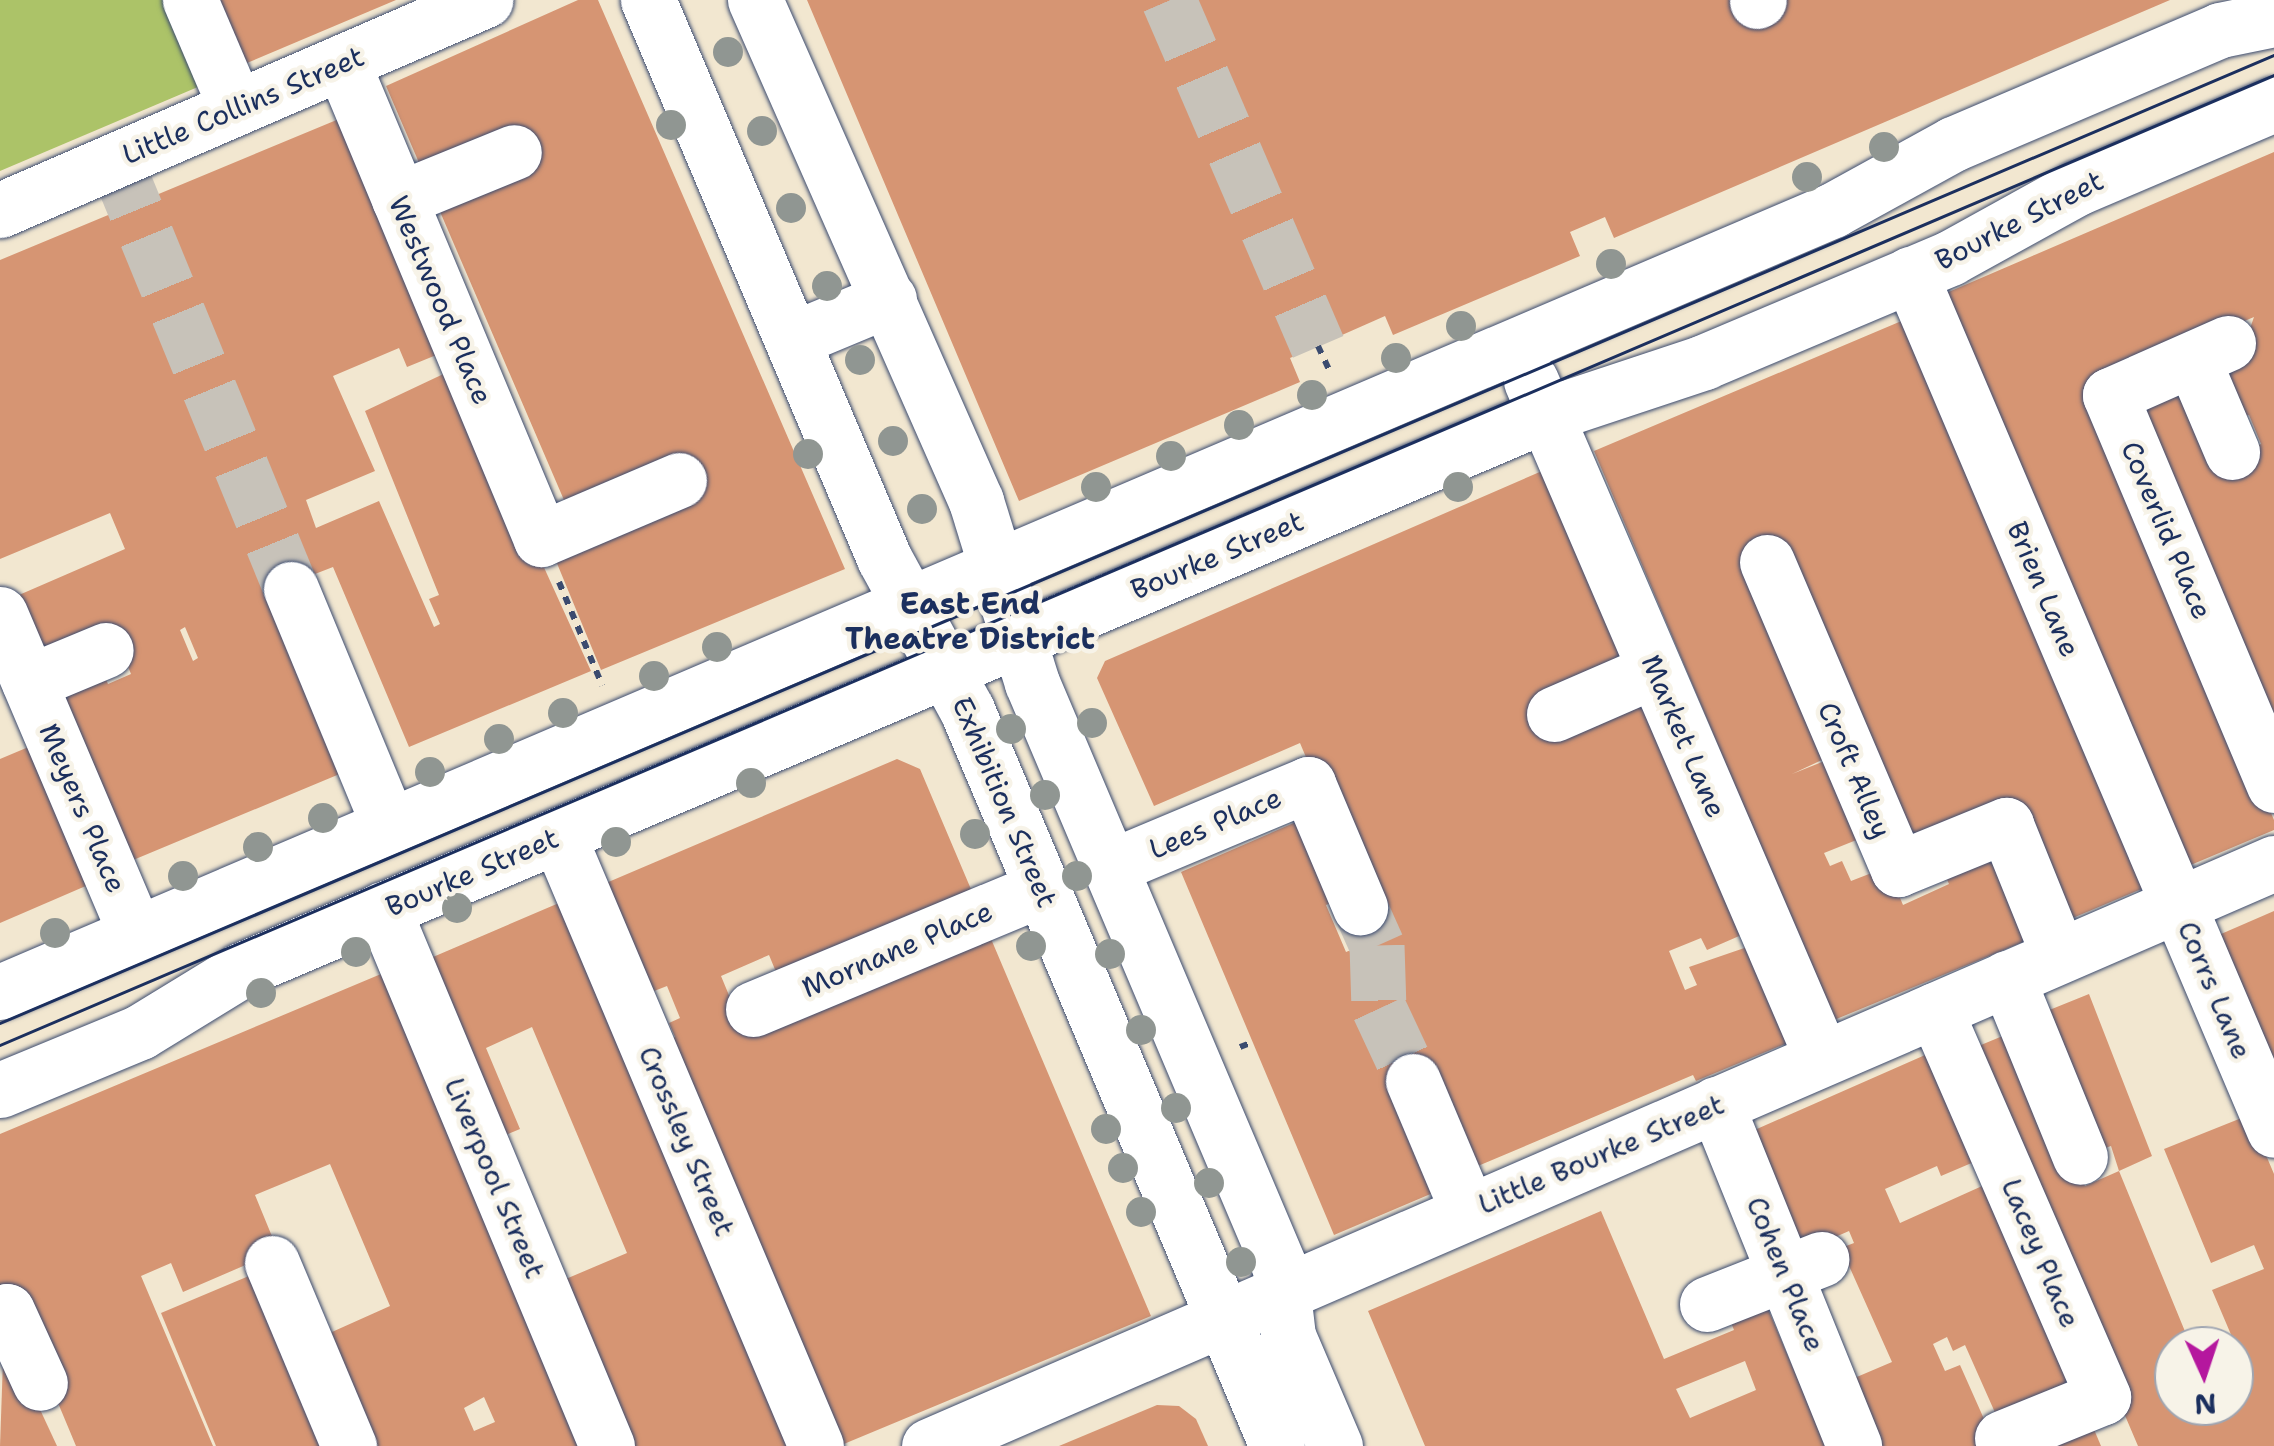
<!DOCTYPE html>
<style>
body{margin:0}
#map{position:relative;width:2274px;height:1446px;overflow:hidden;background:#f2e7d0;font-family:"Shantell Sans",sans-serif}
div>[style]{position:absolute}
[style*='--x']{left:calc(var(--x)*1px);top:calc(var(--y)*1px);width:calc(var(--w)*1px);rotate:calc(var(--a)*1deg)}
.green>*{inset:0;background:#acc368}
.building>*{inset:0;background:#d69573}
.minor-tunnel>*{height:55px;margin-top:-27.5px;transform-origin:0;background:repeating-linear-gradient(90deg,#c7c2b9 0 55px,transparent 0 83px)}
.path>*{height:6px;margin-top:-3px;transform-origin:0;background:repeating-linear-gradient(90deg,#3b4b6f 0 8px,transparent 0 16px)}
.roads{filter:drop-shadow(0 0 2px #3b4b6f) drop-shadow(0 0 2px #3b4b6f)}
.minor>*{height:55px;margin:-27.5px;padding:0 27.5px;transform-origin:27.5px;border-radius:27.5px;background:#fff}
.tram>*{height:2.5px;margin:-1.25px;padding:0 1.25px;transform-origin:1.25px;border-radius:1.25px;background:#1b2f5e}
.trees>*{width:30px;height:30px;margin:-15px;border-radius:50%;background:#909692}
span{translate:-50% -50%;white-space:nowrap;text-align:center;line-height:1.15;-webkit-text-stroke:9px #f7f3e8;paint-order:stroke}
.street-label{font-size:28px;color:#1b2f5e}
.neighbourhood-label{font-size:30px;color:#1b2f5e;font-weight:700}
.north{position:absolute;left:2154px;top:1326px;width:100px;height:100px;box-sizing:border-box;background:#f7f3e8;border:2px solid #9fa5b1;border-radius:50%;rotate:177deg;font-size:28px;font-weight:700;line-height:40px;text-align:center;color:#1b2f5e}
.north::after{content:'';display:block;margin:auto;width:35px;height:45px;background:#b5179e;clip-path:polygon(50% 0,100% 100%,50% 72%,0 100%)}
</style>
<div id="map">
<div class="green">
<div style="clip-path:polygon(0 0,177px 0,212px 81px,0 171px)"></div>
</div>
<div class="building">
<div style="clip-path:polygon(206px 0,396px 0,235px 68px)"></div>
<div style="clip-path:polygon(578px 0,598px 0,845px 569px,601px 670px,549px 544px,570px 514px,386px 86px)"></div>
<div style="clip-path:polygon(807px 0,2170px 0,1614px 238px,1605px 217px,1570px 232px,1580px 256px,1393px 335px,1385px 316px,1290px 358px,1300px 382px,1019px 501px)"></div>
<div style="clip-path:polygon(evenodd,351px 114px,451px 349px,407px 367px,399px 348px,333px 376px,375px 471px,306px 500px,316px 528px,379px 501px,434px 627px,440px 624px,429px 599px,439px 595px,365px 411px,454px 369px,591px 671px,409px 747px,333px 567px,266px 593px,342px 773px,126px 863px,51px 687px,100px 666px,108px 684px,131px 674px,115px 634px,41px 666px,12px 598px,125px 549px,110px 513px,0 559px,0 260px,351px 114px,185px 627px,198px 658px,193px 661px,180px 630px,185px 627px)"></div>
<div style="clip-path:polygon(2274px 152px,2274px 735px,2129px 398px,2188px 375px,2223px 461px,2261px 444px,2249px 415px,2233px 420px,2207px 359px,2245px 343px,2254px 317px,2093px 385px,2274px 820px,2274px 830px,2174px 872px,1930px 300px)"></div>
<div style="clip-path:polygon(1918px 314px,2158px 882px,2068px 920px,2021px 808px,1899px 857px,1769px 551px,1754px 557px,1839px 752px,1792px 774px,1842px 754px,1874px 833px,1824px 853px,1830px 866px,1842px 861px,1851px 881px,1887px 867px,1903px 905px,1949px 884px,1940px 864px,2000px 838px,2040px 935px,1834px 1020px,1594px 451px)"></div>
<div style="clip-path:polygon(1542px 471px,1652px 687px,1753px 930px,1707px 950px,1701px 938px,1669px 951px,1685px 990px,1697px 985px,1689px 967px,1756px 944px,1797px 1039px,1696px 1081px,1693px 1075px,1466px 1171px,1447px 1187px,1334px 1235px,1181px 872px,1303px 819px,1338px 900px,1326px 905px,1346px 952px,1361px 946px,1360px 885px,1300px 743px,1154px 806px,1097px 678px,1105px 661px)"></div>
<div style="clip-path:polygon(38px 743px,95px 882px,0 923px,0 759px)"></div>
<div style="clip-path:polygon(897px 759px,920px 769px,976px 901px,781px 984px,769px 955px,721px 976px,743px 1029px,986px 927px,1151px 1316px,839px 1446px,666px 1041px,675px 1037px,669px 1023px,680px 1018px,667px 986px,644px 995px,599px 886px)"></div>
<div style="clip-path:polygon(566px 900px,797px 1446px,620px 1446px,554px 1284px,627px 1253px,532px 1027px,486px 1048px,520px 1129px,494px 1140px,426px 960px)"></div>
<div style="clip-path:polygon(2274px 911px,2274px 1065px,2221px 934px)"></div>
<div style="clip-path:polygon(evenodd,381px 974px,584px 1446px,372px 1446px,323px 1336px,390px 1306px,330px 1164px,255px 1195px,278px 1251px,183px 1292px,171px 1263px,141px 1276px,213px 1446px,76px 1446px,12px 1293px,0 1298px,0 1134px,381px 974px,484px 1397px,495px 1422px,474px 1431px,464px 1408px,484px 1397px)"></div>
<div style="clip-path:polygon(2089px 994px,2152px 1156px,2119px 1171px,2111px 1146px,2091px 1153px,2037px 1015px)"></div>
<div style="clip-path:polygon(2017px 1030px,2085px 1186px,2119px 1171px,2191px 1346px,2174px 1346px,2174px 1406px,2234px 1406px,2238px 1351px,2212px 1290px,2264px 1269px,2254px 1245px,2211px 1263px,2164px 1149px,2249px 1115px,2274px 1174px,2274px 1446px,2138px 1446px,1969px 1050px)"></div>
<div style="clip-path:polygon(1941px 1048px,1988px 1156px,1941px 1176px,1937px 1166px,1885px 1189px,1900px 1223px,1991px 1182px,2084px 1390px,2001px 1426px,1965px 1345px,1953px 1351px,1947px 1337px,1933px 1344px,1945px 1371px,1960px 1365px,1996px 1446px,1872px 1446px,1845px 1382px,1892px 1362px,1841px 1248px,1854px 1243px,1849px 1231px,1794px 1255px,1741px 1136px)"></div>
<div style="clip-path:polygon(evenodd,1601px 1211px,1664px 1359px,1734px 1330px,1724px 1305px,1760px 1290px,1826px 1446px,1425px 1446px,1368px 1311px,1601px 1211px,1745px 1361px,1756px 1390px,1690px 1418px,1676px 1389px,1745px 1361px)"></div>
<div style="clip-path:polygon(263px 1270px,337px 1446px,216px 1446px,161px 1313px)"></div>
<div style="clip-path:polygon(4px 1332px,57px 1446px,0 1446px)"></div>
<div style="clip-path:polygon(1157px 1405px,1179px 1406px,1196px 1419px,1208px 1446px,1059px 1446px)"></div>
<div style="clip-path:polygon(2090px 1420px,2101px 1446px,2031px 1446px)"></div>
</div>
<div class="minor-tunnel">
<div style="--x:1169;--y:0;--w:377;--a:66.7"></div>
<div style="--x:115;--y:159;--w:465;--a:67.7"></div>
<div style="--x:1360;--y:907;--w:42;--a:65.9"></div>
<div style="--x:1377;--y:945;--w:63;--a:88.2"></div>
<div style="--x:1379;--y:1008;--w:81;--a:65"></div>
</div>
<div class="path">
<div style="--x:1318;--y:346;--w:29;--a:65"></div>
<div style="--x:559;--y:582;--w:112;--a:67.3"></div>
<div style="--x:1240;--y:1047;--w:14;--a:-21"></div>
</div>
<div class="roads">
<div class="minor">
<div style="--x:190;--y:0;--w:117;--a:66.9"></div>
<div style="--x:648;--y:0;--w:606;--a:67.07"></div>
<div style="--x:884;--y:558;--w:173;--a:61.4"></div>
<div style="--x:967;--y:710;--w:799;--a:67.16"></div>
<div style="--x:755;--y:0;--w:548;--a:66.2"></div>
<div style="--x:976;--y:501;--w:190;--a:72.9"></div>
<div style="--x:1032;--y:683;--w:635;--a:67.03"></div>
<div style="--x:1280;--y:1268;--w:68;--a:83.3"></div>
<div style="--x:1288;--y:1336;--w:120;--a:66.9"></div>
<div style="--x:1757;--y:1;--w:2;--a:-27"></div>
<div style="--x:342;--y:62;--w:517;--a:67.35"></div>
<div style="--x:541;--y:539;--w:150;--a:-23.1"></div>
<div style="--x:399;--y:199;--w:124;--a:-22.2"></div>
<div style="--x:0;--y:210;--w:529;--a:-23.41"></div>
<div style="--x:1910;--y:274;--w:930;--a:66.96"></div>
<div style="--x:793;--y:339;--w:104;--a:-22.6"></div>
<div style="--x:2228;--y:343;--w:129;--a:156.2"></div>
<div style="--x:2110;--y:395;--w:423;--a:67.2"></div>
<div style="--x:2193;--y:360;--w:100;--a:67"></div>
<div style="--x:1531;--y:381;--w:737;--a:66.74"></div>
<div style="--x:1767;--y:562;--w:334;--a:66.9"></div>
<div style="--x:1898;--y:869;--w:117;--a:-22.2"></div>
<div style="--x:2006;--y:825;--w:141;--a:68"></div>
<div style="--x:291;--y:589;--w:256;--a:67.5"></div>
<div style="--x:0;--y:614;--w:348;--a:67"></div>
<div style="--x:29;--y:682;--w:83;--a:-22.6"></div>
<div style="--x:1554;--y:714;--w:110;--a:-23.5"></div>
<div style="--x:558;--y:835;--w:663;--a:67.11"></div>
<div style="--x:1110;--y:867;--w:215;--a:-22.7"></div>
<div style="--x:1308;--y:784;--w:134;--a:67.1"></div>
<div style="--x:383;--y:909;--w:582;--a:67.36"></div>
<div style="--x:2007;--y:978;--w:193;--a:67.8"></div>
<div style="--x:0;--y:992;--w:1993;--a:-23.1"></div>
<div style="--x:1833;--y:210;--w:137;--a:-28.8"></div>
<div style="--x:1953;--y:144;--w:290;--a:-23.1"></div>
<div style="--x:2220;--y:30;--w:55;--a:-11.5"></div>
<div style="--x:753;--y:1009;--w:312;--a:-22.6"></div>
<div style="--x:1935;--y:1010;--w:422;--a:66.5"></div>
<div style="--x:2103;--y:1397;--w:109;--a:157.9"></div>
<div style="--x:1413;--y:1081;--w:141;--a:67.1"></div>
<div style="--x:0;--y:1090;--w:152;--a:-22.5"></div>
<div style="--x:140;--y:1032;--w:119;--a:-31.5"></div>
<div style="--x:241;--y:970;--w:1417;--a:-23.06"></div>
<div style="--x:1545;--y:415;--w:168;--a:-18.4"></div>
<div style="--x:1704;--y:362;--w:267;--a:-22.9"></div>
<div style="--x:1950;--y:258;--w:145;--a:-28.9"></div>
<div style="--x:2077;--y:188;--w:214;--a:-23.1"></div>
<div style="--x:1716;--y:1104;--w:369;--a:68"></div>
<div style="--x:272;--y:1263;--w:199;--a:67.2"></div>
<div style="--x:1707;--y:1304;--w:123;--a:-21.5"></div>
<div style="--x:0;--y:1313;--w:7;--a:-16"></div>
<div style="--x:7;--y:1311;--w:79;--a:65.4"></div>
<div style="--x:929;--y:1446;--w:1466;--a:-23.43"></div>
</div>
</div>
<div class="tram">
<div style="--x:0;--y:1023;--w:2471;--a:-23.06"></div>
<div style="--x:0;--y:1045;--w:2472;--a:-23.1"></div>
</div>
<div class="trees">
<div style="left:728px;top:52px"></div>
<div style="left:671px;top:125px"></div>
<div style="left:762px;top:131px"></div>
<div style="left:1884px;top:147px"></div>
<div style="left:1807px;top:177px"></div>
<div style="left:791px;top:208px"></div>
<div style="left:1611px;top:264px"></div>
<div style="left:827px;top:286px"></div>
<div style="left:1461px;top:326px"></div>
<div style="left:1396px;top:358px"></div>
<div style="left:860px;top:360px"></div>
<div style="left:1312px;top:395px"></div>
<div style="left:1239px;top:425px"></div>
<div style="left:893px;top:441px"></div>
<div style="left:808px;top:454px"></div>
<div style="left:1171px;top:456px"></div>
<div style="left:1096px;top:487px"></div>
<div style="left:1458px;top:487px"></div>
<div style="left:922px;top:509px"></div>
<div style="left:717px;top:647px"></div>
<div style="left:654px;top:676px"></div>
<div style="left:563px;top:713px"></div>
<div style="left:1092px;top:723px"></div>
<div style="left:1011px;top:729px"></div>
<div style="left:499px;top:739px"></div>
<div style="left:430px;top:772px"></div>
<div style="left:751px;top:783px"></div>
<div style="left:1045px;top:795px"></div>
<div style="left:323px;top:818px"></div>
<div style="left:975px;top:834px"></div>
<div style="left:616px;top:842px"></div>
<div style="left:258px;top:847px"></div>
<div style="left:183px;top:876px"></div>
<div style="left:1077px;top:876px"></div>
<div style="left:457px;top:908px"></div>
<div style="left:55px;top:933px"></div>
<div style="left:1031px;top:946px"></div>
<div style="left:356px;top:952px"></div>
<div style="left:1110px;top:954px"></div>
<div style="left:261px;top:993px"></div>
<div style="left:1141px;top:1030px"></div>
<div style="left:1176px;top:1108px"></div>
<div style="left:1106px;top:1129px"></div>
<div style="left:1123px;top:1168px"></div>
<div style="left:1209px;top:1183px"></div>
<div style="left:1141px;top:1212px"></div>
<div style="left:1241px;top:1262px"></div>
</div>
<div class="street-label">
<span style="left:243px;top:105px;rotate:-23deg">Little Collins Street</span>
<span style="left:2019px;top:220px;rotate:-27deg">Bourke Street</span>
<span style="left:441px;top:300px;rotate:67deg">Westwood Place</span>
<span style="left:2167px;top:530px;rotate:67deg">Coverlid Place</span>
<span style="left:1217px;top:555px;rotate:-23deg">Bourke Street</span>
<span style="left:2044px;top:589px;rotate:67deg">Brien Lane</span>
<span style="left:1684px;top:736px;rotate:67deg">Market Lane</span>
<span style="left:1855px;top:770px;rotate:67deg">Croft Alley</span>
<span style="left:1005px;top:802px;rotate:67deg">Exhibition Street</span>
<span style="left:83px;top:808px;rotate:67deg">Meyers Place</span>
<span style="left:1215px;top:823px;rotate:-23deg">Lees Place</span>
<span style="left:472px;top:872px;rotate:-23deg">Bourke Street</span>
<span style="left:897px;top:949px;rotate:-23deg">Mornane Place</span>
<span style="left:2215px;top:990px;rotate:67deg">Corrs Lane</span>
<span style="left:687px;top:1141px;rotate:67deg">Crossley Street</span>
<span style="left:1601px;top:1154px;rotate:-23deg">Little Bourke Street</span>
<span style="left:495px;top:1178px;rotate:67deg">Liverpool Street</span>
<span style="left:2041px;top:1253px;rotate:67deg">Lacey Place</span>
<span style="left:1786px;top:1274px;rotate:68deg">Cohen Place</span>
</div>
<div class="neighbourhood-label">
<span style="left:970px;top:621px">East End<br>Theatre District</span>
</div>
<div class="north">N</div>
</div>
